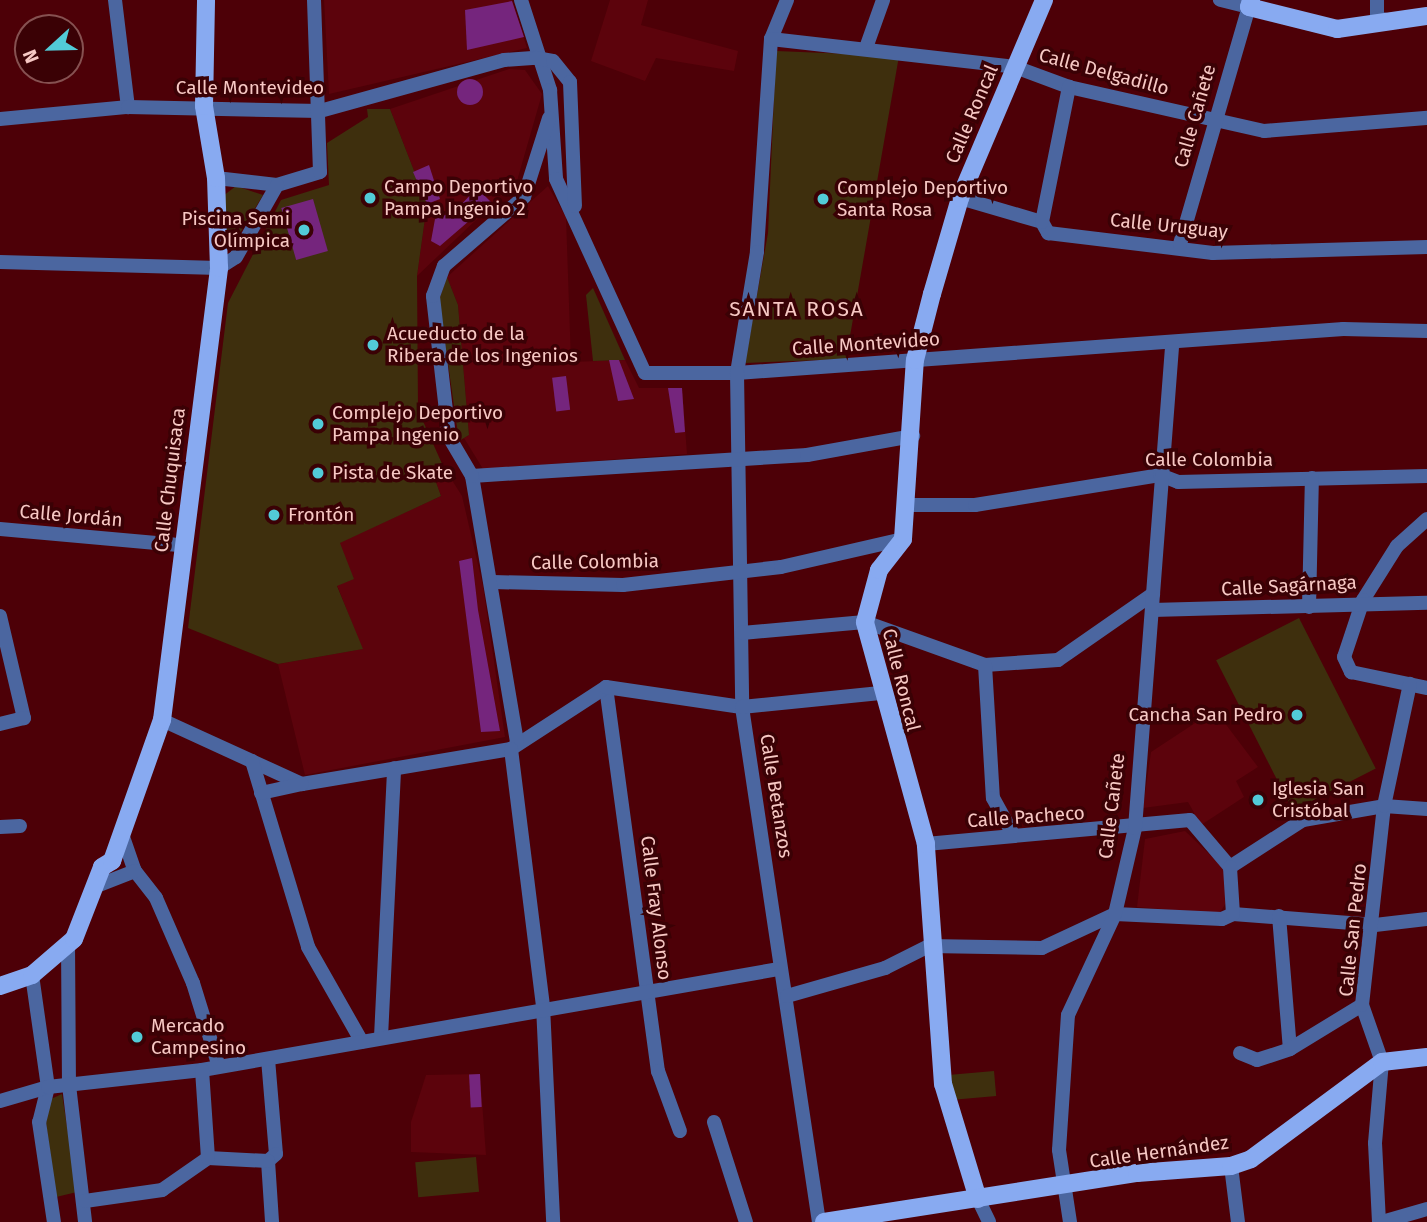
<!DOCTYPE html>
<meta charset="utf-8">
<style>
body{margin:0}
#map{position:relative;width:1427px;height:1222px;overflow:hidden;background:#4d0007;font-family:"Fira Sans",sans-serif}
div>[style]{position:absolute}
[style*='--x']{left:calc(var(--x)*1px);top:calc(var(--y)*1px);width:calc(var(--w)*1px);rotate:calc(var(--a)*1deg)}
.built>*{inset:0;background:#5c030c}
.green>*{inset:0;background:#3e2f0d;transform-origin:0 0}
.water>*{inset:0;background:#75257d;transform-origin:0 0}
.round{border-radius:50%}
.minor>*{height:14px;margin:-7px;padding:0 7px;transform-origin:7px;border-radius:7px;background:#4b66a0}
.major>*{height:18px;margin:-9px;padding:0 9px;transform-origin:9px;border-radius:9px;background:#88aaf1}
.dots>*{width:19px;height:19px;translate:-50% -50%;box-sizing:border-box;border:4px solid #3a0105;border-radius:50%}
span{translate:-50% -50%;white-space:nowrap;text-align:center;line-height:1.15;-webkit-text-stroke:7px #3a0105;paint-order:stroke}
.street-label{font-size:19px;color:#f7c8c4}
.poi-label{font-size:19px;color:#f7c8c4}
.left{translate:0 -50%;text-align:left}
.right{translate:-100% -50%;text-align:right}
.neighbourhood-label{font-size:21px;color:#f7c8c4;letter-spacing:2px}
.north{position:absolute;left:14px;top:14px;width:70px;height:70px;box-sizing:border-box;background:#3a0105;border:2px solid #865151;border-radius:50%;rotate:248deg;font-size:19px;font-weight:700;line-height:28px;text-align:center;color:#f7c8c4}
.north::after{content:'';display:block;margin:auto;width:24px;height:32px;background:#52cbd7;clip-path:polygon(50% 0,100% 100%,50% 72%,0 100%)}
</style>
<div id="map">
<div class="built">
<div style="clip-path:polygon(324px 0,512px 0,527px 48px,329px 94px)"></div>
<div style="clip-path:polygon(610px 0,648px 0,641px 25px,738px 51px,734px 71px,656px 58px,645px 81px,591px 61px)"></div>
<div style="clip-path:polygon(509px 69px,525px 70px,542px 94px,517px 181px,417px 276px,427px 204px,390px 109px)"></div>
<div style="clip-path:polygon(548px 186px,566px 217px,571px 362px,625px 360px,639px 388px,682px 388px,687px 454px,483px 469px,464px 438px,469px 435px,458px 305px,447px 277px)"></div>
<div style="clip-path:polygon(443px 466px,462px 496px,483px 586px,505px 737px,305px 775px,278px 664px,362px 649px,337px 585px,340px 542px,441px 496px,432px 471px)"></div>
<div style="clip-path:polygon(1215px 710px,1258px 767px,1236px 781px,1244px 797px,1201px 825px,1188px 802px,1143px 808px,1151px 752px)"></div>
<div style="clip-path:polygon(1185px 831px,1224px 868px,1226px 903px,1219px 914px,1137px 907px,1145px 839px)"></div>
<div style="clip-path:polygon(480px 1074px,486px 1155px,411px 1152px,411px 1122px,426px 1075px)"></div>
</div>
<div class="green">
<div style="clip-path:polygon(776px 51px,899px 56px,846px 359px,745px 363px,768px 233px)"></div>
<div style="clip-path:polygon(367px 109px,390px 109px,427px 204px,417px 276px,418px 410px,443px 466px,432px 471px,441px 496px,340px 543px,354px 579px,337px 586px,363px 649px,278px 664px,188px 628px,228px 303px,281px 200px,329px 185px,327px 143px,368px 117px)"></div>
<div style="clip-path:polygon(236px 186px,263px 195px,234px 243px,225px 238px,223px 196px)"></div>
<div style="clip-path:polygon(447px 277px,458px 305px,469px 435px,459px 441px,439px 300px)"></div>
<div style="clip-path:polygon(593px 288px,625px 360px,593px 361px,586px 295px)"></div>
<div style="left:1299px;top:618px;width:169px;height:93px;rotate:63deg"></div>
<div style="left:994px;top:1071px;width:25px;height:43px;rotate:85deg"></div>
<div style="clip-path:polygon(62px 1094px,77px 1192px,56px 1197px,46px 1123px,51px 1099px)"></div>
<div style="left:476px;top:1157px;width:35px;height:61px;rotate:85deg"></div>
</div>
<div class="water">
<div style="clip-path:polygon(512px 1px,524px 37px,467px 50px,465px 10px)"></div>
<div class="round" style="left:457px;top:79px;width:26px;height:26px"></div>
<div style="clip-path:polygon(429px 165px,440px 199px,427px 204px,413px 172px)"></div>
<div style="clip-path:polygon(477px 188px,491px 202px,440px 246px,431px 241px,435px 219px,455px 211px)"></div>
<div style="left:313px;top:199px;width:54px;height:33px;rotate:74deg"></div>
<div style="clip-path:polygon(609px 360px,619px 360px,634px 399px,618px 401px)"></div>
<div style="left:566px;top:376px;width:34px;height:14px;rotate:83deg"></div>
<div style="clip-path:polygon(668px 388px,682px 388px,685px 432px,675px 433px)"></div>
<div style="clip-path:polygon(472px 558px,478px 610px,500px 731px,481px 732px,459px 561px)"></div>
<div style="left:480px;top:1074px;width:33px;height:11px;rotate:87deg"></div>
</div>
<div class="minor">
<div style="--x:115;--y:0;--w:108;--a:83.1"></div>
<div style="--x:521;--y:0;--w:95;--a:72.1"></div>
<div style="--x:550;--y:90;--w:89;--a:86.1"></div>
<div style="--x:556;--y:179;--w:213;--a:65.4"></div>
<div style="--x:645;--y:373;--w:92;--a:0"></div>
<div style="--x:737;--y:373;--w:608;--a:-4.15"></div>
<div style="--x:1343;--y:329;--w:84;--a:1.4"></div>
<div style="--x:787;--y:0;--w:42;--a:112.3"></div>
<div style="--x:771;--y:39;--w:213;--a:93.8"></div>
<div style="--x:757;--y:252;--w:123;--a:99.4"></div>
<div style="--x:737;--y:373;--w:334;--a:89.1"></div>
<div style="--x:742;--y:707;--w:521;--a:81.5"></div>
<div style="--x:1377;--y:0;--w:18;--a:90"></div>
<div style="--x:1377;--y:18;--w:14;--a:12"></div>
<div style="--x:771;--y:39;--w:246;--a:6.5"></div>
<div style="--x:1015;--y:67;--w:58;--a:20.3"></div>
<div style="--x:1069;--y:87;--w:200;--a:12.7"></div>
<div style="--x:1264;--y:131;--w:164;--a:-4.6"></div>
<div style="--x:867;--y:45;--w:48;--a:-70.4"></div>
<div style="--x:0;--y:119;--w:129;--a:-5.4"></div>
<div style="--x:128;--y:107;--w:192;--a:1.2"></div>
<div style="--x:320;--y:111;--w:191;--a:-15.5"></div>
<div style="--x:504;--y:60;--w:32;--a:-4"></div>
<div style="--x:536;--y:58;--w:17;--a:10"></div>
<div style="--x:553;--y:61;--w:27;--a:51"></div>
<div style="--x:570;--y:82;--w:124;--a:87.7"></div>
<div style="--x:216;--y:178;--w:61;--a:6.5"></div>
<div style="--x:277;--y:185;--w:45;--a:-16.8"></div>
<div style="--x:320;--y:172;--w:172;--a:-92"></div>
<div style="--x:960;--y:198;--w:85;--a:16.3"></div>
<div style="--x:1042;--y:222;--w:13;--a:61"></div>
<div style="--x:1048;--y:233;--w:166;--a:6.9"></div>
<div style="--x:1213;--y:253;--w:214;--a:-1.6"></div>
<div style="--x:1042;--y:222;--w:138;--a:-78.7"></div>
<div style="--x:1180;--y:244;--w:247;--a:-73.8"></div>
<div style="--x:1249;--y:7;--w:30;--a:-166"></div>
<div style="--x:0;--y:262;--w:219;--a:1.6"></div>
<div style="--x:219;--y:268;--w:20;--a:-33"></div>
<div style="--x:236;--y:257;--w:83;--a:-60.3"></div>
<div style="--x:472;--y:476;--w:336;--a:-3.6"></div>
<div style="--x:807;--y:455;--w:108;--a:-10.2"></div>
<div style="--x:910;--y:505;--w:65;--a:0"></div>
<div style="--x:975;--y:505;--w:187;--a:-9.2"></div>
<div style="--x:1160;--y:475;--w:19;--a:21"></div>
<div style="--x:1178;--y:482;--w:249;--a:-1.4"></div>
<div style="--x:1427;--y:519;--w:40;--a:138"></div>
<div style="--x:1397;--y:546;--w:64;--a:122.2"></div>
<div style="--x:1363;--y:600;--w:60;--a:108.4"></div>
<div style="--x:1344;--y:657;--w:17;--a:65"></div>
<div style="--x:1351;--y:672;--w:78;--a:11.9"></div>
<div style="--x:0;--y:529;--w:182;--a:5.1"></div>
<div style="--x:493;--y:582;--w:130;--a:1.3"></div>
<div style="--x:623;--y:585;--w:159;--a:-6.5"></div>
<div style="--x:781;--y:567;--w:125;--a:-12.9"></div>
<div style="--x:1309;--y:607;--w:129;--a:-88.7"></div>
<div style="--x:1152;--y:610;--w:275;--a:-1.5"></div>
<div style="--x:0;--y:616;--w:105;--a:76.8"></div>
<div style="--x:24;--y:718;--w:25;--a:166"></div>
<div style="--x:742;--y:633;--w:123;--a:-5.1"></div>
<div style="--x:865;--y:622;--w:127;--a:19.7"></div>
<div style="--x:985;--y:665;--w:73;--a:-3.9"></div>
<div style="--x:1058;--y:660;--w:116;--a:-34.8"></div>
<div style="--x:985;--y:665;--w:133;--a:86.6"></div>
<div style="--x:993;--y:798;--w:43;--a:61.1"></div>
<div style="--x:606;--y:687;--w:388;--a:82.3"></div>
<div style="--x:658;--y:1071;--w:64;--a:69.9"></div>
<div style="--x:162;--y:720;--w:154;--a:24.6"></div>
<div style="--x:302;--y:784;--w:212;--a:-9.5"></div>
<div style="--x:511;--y:749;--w:113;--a:-33.1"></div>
<div style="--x:606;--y:687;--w:137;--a:8.4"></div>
<div style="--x:742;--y:707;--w:139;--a:-5.8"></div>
<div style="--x:517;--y:742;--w:270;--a:-99.6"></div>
<div style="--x:472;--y:476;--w:45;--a:-120.5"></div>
<div style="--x:449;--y:437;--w:142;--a:-96.5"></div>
<div style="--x:433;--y:296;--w:32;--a:-70"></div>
<div style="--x:444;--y:266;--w:106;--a:-40.8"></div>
<div style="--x:524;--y:197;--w:83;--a:-72.4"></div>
<div style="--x:511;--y:749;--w:259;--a:82.9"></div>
<div style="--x:543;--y:1006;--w:216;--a:87.3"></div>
<div style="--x:252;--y:761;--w:194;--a:73.2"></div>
<div style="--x:308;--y:947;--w:109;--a:60.4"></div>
<div style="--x:261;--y:793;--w:42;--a:-12.4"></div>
<div style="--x:0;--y:827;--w:20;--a:-3"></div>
<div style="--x:122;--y:834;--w:39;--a:71"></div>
<div style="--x:135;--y:871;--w:34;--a:52"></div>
<div style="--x:156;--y:898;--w:93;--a:66.5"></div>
<div style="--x:193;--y:983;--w:85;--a:72.8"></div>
<div style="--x:926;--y:844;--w:265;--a:-5.2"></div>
<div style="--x:1190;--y:820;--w:62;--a:49.6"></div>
<div style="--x:1230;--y:867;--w:87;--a:-32.8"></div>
<div style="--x:1303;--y:820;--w:82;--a:-9.8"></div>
<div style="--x:1384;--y:806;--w:43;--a:4"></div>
<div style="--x:94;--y:887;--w:44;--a:-21.3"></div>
<div style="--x:1233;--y:914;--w:142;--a:4.4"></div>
<div style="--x:1375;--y:925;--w:52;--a:-6.6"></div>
<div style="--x:1279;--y:916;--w:133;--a:85.3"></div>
<div style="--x:68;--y:944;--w:141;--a:89.6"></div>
<div style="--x:69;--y:1085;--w:138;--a:83.3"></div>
<div style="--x:32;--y:975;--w:113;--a:81.9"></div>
<div style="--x:48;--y:1087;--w:36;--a:104"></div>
<div style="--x:39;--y:1122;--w:101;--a:81.5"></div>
<div style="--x:787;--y:996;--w:102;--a:-15.9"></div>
<div style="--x:885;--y:968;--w:49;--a:-26.6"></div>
<div style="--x:929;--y:946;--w:113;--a:1"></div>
<div style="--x:1042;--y:948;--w:81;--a:-25"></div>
<div style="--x:1115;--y:914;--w:107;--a:2.7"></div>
<div style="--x:1222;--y:919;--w:12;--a:-24"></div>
<div style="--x:1233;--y:914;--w:47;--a:-93.7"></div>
<div style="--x:381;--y:1037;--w:269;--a:-87.2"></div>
<div style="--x:1240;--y:1053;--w:18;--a:22"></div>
<div style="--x:1257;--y:1060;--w:35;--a:-18"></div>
<div style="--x:1290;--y:1049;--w:84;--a:-31.4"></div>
<div style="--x:268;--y:1059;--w:95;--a:85.2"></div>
<div style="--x:276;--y:1154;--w:11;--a:139"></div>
<div style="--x:268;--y:1161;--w:61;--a:86.2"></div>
<div style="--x:0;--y:1101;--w:50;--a:-16.3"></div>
<div style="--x:48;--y:1087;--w:155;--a:-6.3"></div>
<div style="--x:202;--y:1070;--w:586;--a:-9.93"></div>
<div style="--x:714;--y:1122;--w:105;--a:72.3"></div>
<div style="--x:208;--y:1158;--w:60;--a:2.9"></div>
<div style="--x:1231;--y:1166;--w:56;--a:82.9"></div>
<div style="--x:978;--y:1199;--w:25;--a:64"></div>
<div style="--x:85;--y:1201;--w:78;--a:-8.1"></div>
<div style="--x:162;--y:1190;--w:56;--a:-34.8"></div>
<div style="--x:208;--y:1158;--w:88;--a:-93.9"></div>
<div style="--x:1070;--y:1222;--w:73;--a:-98.7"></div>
<div style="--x:1059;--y:1150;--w:135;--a:-86.2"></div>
<div style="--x:1068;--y:1015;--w:111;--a:-65"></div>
<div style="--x:1115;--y:914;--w:88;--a:-76.9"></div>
<div style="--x:1135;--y:828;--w:487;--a:-85.6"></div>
<div style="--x:1379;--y:1222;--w:79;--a:-92.9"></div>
<div style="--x:1375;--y:1143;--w:81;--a:-85.1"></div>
<div style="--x:1382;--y:1062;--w:60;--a:-109.3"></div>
<div style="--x:1362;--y:1005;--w:200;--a:-83.7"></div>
<div style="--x:1384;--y:806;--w:125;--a:-78"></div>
<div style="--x:1382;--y:1222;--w:47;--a:-16.1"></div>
</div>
<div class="major">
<div style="--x:1251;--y:0;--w:7;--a:106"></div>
<div style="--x:1249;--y:7;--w:91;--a:14"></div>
<div style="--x:1337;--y:29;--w:91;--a:-8.2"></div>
<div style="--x:0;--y:986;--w:34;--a:-19"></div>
<div style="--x:32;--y:975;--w:55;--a:-40.6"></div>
<div style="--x:74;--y:939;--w:77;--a:-68.7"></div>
<div style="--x:102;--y:867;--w:12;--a:-31"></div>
<div style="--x:112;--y:861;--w:150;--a:-70.5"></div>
<div style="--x:162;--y:720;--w:456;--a:-82.8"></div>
<div style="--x:219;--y:268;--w:90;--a:-91.9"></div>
<div style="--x:216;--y:178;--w:73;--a:-99.5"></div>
<div style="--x:204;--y:106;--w:106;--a:-88.9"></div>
<div style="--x:978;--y:1199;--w:120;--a:-106.9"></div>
<div style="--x:943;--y:1084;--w:241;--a:-94.1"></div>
<div style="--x:926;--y:844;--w:230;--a:-105.4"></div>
<div style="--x:865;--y:622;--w:54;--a:-74.9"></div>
<div style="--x:879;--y:570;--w:39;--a:-52"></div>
<div style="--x:903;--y:539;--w:179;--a:-86.2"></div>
<div style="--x:915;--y:360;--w:68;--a:-75.6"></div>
<div style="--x:932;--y:294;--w:100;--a:-73.7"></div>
<div style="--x:960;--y:198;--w:215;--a:-67"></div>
<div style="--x:824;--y:1222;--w:317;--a:-8.9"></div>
<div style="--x:1137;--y:1173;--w:94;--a:-4.3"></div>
<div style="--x:1231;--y:1166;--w:21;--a:-19"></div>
<div style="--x:1251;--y:1159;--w:163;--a:-36.5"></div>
<div style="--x:1382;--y:1062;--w:45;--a:-6.3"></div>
</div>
<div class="dots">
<div style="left:370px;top:198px;background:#52cbd7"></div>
<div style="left:823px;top:199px;background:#52cbd7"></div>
<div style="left:304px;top:230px;background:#52cbd7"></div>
<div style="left:373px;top:345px;background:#52cbd7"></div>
<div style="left:318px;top:424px;background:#52cbd7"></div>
<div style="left:318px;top:473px;background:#52cbd7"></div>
<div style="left:274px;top:515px;background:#52cbd7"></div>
<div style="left:1297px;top:715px;background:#52cbd7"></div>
<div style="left:1258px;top:800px;background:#52cbd7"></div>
<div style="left:137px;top:1037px;background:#52cbd7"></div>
</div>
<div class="street-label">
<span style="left:1104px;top:72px;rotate:15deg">Calle Delgadillo</span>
<span style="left:250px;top:88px">Calle Montevideo</span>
<span style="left:972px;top:114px;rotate:-67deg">Calle Roncal</span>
<span style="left:1195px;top:116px;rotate:-74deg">Calle Cañete</span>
<span style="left:1169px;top:226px;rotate:6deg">Calle Uruguay</span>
<span style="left:866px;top:344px;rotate:-4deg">Calle Montevideo</span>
<span style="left:1209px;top:460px">Calle Colombia</span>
<span style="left:170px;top:480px;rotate:-83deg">Calle Chuquisaca</span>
<span style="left:71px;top:516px;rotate:5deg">Calle Jordán</span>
<span style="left:595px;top:562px;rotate:-1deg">Calle Colombia</span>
<span style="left:1289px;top:586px;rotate:-3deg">Calle Sagárnaga</span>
<span style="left:901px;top:680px;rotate:76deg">Calle Roncal</span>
<span style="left:776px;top:796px;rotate:81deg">Calle Betanzos</span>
<span style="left:1112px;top:806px;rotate:-83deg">Calle Cañete</span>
<span style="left:1026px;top:817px;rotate:-4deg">Calle Pacheco</span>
<span style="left:656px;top:908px;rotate:83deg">Calle Fray Alonso</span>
<span style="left:1353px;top:930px;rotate:-84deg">Calle San Pedro</span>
<span style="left:1159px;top:1152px;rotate:-8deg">Calle Hernández</span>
</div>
<div class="poi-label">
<span class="left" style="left:384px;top:198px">Campo Deportivo<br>Pampa Ingenio 2</span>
<span class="left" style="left:837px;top:199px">Complejo Deportivo<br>Santa Rosa</span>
<span class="right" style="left:290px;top:230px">Piscina Semi<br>Olímpica</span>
<span class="left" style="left:387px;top:345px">Acueducto de la<br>Ribera de los Ingenios</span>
<span class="left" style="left:332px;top:424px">Complejo Deportivo<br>Pampa Ingenio</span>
<span class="left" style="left:332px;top:473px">Pista de Skate</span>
<span class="left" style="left:288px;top:515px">Frontón</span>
<span class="right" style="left:1283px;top:715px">Cancha San Pedro</span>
<span class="left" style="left:1272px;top:800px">Iglesia San<br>Cristóbal</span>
<span class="left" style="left:151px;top:1037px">Mercado<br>Campesino</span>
</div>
<div class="neighbourhood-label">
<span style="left:797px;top:309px">SANTA ROSA</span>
</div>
<div class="north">N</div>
</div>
